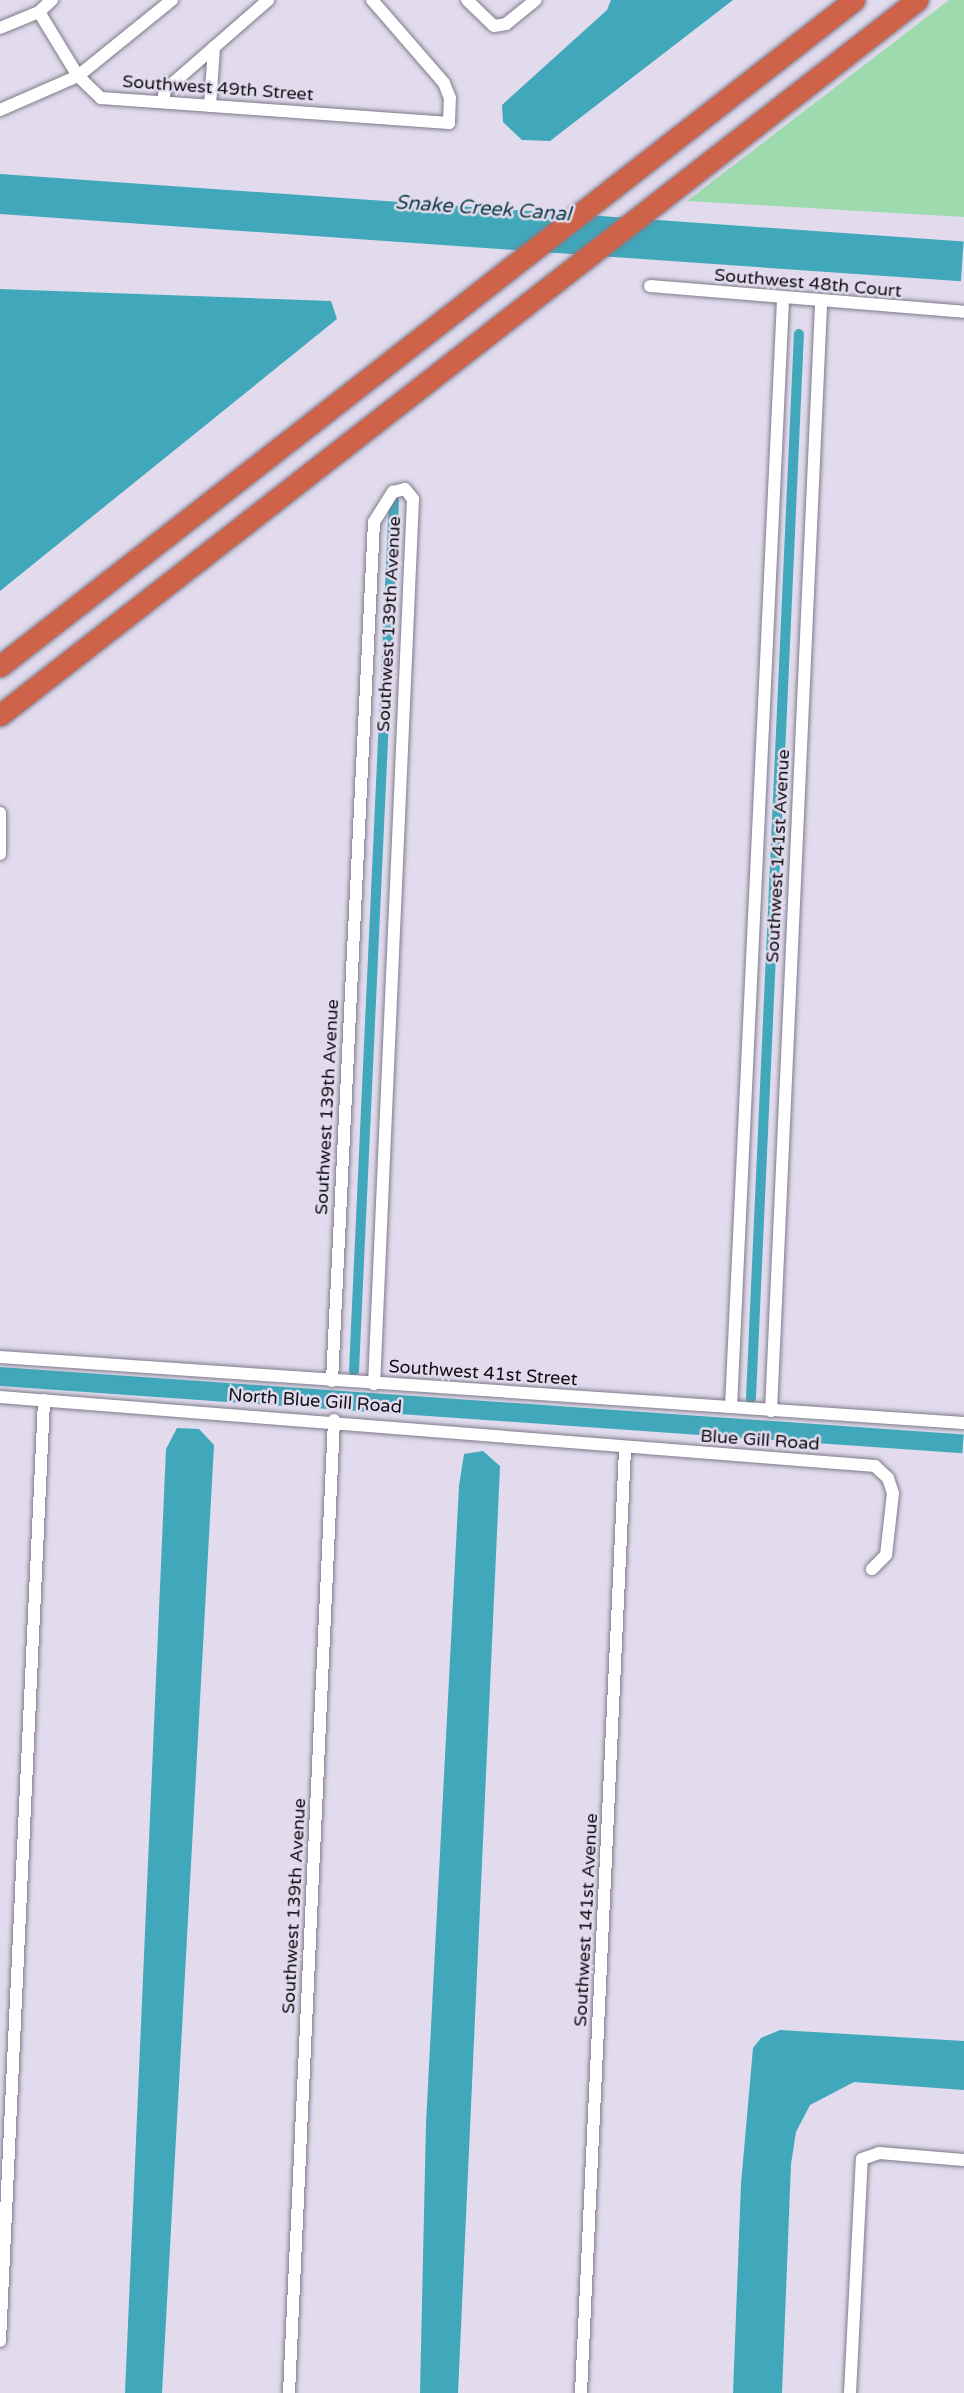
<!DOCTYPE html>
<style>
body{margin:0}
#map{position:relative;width:964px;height:2393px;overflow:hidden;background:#e1dbed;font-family:"Varela Round",sans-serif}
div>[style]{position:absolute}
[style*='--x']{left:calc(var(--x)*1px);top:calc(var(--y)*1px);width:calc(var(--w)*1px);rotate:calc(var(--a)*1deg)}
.green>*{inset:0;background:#9ddaae}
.water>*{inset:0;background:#40a8ba;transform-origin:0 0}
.canal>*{height:10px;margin:-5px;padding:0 5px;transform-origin:5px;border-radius:5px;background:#40a8ba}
.roads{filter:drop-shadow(0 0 2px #7f7a8a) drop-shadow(0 0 2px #7f7a8a)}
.street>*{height:12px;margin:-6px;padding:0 6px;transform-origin:6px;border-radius:6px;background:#fff}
.highway>*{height:21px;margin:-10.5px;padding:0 10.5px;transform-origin:10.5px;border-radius:10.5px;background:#cf6349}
span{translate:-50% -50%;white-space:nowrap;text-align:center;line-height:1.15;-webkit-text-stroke:5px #e1dbed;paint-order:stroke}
.street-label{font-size:18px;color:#110f15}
.water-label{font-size:20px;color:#13424a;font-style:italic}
</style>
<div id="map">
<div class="green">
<div style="clip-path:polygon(949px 0,964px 0,964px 217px,687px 201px)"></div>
</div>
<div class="water">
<div style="clip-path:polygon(611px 0,733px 0,550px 141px,522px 140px,503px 122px,502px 105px,607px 10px)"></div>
<div style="left:0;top:174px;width:966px;height:40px;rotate:4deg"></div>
<div style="clip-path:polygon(0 289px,331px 301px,337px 319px,0 591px)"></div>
<div style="left:0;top:1367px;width:966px;height:19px;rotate:4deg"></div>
<div style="clip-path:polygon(177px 1428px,199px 1429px,214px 1445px,162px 2393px,125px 2393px,166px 1449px)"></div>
<div style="clip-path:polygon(483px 1451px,500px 1466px,458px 2393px,420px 2393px,426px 2124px,459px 1486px,464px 1454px)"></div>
<div style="clip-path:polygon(780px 2030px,964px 2041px,964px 2090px,854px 2082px,810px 2105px,796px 2132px,791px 2164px,782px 2393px,733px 2393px,741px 2184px,753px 2048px,761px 2038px)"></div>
</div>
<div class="canal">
<div style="--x:354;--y:1371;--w:871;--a:-87.37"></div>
<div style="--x:751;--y:1398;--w:1065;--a:-87.42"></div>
</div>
<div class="roads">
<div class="street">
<div style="--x:467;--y:0;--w:37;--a:44"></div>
<div style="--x:494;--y:26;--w:12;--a:-9"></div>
<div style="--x:506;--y:24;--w:38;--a:-39"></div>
<div style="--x:39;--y:12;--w:75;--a:58.6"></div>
<div style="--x:78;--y:76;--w:32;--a:44"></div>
<div style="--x:101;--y:98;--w:349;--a:4.1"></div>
<div style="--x:449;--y:123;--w:25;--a:-88"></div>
<div style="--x:450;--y:98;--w:16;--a:-112"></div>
<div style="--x:444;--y:83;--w:110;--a:-130.9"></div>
<div style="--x:0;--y:28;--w:42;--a:-22.3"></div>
<div style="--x:39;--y:12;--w:18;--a:-43"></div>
<div style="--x:163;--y:102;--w:12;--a:-81"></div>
<div style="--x:165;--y:90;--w:137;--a:-41.1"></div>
<div style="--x:210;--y:106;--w:59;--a:-86.1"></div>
<div style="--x:0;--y:110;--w:85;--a:-23.6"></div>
<div style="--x:78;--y:76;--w:121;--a:-39"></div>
<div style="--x:650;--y:286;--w:315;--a:4.7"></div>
<div style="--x:0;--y:813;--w:41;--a:90"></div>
<div style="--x:0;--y:1357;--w:966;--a:3.92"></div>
<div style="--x:332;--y:1381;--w:860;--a:-87.2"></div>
<div style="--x:374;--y:522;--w:36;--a:-58"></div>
<div style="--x:393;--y:492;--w:12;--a:-14"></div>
<div style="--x:405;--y:489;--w:13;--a:51"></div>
<div style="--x:413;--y:499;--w:886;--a:92.52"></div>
<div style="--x:0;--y:1397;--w:878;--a:4.51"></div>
<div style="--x:875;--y:1466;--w:18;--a:43"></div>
<div style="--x:888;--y:1478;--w:16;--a:72"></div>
<div style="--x:893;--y:1493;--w:62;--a:96.4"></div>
<div style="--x:886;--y:1555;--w:20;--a:135"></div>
<div style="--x:731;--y:1407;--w:1108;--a:-87.31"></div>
<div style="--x:771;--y:1411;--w:1108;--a:-87.41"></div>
<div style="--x:0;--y:2341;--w:942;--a:-87.32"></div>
<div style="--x:289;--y:2393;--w:974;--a:-87.35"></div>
<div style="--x:581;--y:2393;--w:945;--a:-87.33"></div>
<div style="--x:850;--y:2393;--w:234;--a:-87.1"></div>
<div style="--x:862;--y:2159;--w:18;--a:-19"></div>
<div style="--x:879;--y:2153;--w:85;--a:4.7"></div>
</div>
<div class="highway">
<div style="--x:0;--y:666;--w:1083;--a:-37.95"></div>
<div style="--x:0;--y:715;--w:1163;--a:-37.94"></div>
</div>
</div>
<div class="street-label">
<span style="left:218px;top:88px;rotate:4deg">Southwest 49th Street</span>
<span style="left:808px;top:283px;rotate:5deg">Southwest 48th Court</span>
<span style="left:389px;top:624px;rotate:-87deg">Southwest 139th Avenue</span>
<span style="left:778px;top:856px;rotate:-87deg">Southwest 141st Avenue</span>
<span style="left:327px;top:1107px;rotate:-87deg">Southwest 139th Avenue</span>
<span style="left:483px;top:1373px;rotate:4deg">Southwest 41st Street</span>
<span style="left:315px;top:1401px;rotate:4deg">North Blue Gill Road</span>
<span style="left:760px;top:1440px;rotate:4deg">Blue Gill Road</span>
<span style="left:294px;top:1906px;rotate:-87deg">Southwest 139th Avenue</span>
<span style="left:586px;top:1920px;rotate:-87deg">Southwest 141st Avenue</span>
</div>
<div class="water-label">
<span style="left:483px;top:209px;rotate:4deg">Snake Creek Canal</span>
</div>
</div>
